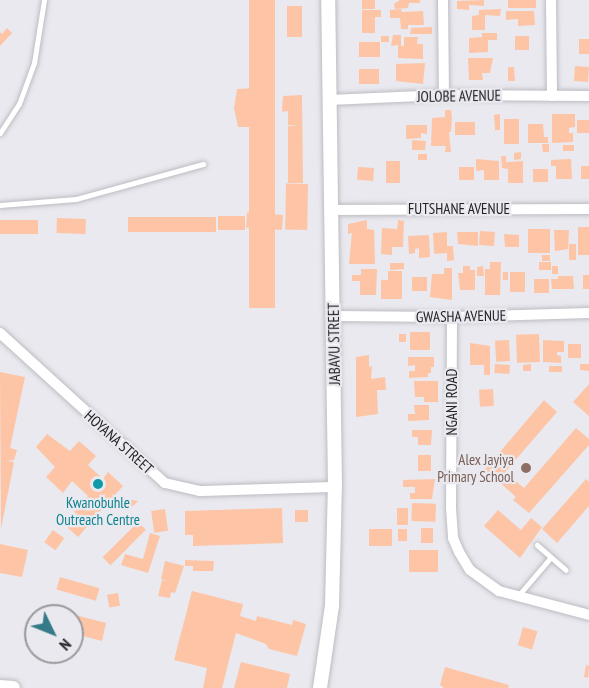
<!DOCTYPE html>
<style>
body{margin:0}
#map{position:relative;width:589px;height:688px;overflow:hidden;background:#e9e9ef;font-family:"PT Sans Narrow",sans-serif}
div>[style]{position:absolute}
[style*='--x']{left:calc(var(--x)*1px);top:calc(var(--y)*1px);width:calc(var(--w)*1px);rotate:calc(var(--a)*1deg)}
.building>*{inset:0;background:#fdc5a6;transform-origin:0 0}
.roads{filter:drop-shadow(0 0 2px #bcbcc2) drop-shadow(0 0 2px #bcbcc2)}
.service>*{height:5px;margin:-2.5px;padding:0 2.5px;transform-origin:2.5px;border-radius:2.5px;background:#fff}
.minor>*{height:10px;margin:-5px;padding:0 5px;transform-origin:5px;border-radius:5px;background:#fff}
.tertiary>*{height:14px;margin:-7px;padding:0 7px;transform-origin:7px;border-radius:7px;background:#fff}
.dots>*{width:16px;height:16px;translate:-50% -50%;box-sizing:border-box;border:3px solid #e9e9ef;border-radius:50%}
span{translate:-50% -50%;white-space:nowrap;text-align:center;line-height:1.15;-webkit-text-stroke:4.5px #e9e9ef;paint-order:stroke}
.street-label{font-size:15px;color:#222325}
.education-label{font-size:15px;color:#785e54}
.right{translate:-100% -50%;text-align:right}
.culture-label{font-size:15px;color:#0d838f}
.north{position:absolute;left:24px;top:604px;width:60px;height:60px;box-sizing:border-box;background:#e9e9ef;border:2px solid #999a9e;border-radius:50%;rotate:133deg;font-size:16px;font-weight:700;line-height:24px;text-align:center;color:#222325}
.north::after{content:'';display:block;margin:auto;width:21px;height:27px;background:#357b87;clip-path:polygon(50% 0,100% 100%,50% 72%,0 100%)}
</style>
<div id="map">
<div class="building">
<div style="left:249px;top:0;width:26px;height:308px"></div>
<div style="left:362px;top:0;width:13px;height:9px"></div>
<div style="clip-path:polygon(400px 0,420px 0,420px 3px,409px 3px,408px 8px,395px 9px,394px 4px)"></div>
<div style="clip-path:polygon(484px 0,484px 6px,469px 5px,469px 10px,457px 9px,457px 1px)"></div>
<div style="left:508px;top:0;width:28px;height:8px"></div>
<div style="left:287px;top:6px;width:15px;height:31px"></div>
<div style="clip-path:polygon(401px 9px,402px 12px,423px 11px,424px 25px,408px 25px,408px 29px,401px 29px,400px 18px,390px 18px,390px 10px)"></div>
<div style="clip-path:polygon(501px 9px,500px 16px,485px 15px,485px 30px,472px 30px,472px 16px,479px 15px,479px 10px)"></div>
<div style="clip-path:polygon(362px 10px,381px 10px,381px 17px,375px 17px,375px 33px,362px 33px)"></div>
<div style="clip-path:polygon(506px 11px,534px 11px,535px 25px,518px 26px,518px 19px,506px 20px)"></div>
<div style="clip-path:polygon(432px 27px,432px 34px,410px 34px,411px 28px)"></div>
<div style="clip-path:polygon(7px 28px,12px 33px,0 46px,0 32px,2px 34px)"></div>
<div style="clip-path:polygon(482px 33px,497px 33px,497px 40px,488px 40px,488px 52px,469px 53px,469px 38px,482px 37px)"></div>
<div style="clip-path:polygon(393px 35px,401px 35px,401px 46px,404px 46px,404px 37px,418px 37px,417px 44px,423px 44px,423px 59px,398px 58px,398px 45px,391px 46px)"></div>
<div style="left:381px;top:36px;width:8px;height:6px"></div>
<div style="left:515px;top:36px;width:14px;height:14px"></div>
<div style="left:579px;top:39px;width:10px;height:15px"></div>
<div style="left:359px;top:42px;width:21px;height:15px"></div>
<div style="clip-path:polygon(468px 58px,493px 58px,490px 73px,482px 73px,483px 80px,469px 80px)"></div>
<div style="clip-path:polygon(425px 63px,423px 84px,396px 81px,396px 64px)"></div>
<div style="left:575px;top:66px;width:14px;height:15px;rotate:4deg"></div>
<div style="clip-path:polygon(508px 67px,514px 67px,515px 81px,508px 81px)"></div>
<div style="left:359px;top:69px;width:20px;height:15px"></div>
<div style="clip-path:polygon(257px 88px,260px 115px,257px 115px,257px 127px,238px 127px,234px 108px,237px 89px)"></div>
<div style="clip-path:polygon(302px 95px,303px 183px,288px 183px,288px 126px,299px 125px,288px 125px,288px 111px,282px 112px,283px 96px)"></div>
<div style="clip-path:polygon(445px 110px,451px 110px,452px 117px,451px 132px,449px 132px,451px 152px,445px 152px,446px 146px,431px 146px,432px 118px,445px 117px)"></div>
<div style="clip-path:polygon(500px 114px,500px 130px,495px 130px,494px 115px)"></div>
<div style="clip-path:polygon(552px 114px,575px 114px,575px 127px,569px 128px,569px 133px,573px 133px,573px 142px,552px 143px)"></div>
<div style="left:519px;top:119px;width:25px;height:15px;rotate:90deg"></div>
<div style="left:577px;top:120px;width:12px;height:13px"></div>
<div style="left:455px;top:122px;width:20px;height:13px"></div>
<div style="clip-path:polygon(528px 124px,543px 124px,544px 137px,548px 137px,548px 143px,528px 143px)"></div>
<div style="clip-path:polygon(406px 125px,427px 125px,427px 134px,421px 133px,421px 138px,406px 139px)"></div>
<div style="clip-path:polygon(412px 140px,426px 141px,425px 150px,412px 150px)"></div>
<div style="clip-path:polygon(542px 144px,549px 144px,549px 152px,543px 152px)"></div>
<div style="left:563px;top:145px;width:11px;height:6px"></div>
<div style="clip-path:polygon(521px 152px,521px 159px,514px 160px,514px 153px)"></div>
<div style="left:418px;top:154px;width:9px;height:6px"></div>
<div style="clip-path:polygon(501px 156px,506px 156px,506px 162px,523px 161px,523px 183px,508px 183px,508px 169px,502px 168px)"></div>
<div style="clip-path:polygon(476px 159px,499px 161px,499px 180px,484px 180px,484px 170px,476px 171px)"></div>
<div style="clip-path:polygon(571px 159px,572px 179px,556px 179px,556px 166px,551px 166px,551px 160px)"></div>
<div style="left:386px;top:161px;width:14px;height:22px"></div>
<div style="left:581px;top:166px;width:8px;height:13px"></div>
<div style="left:459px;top:167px;width:15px;height:13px"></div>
<div style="left:374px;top:168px;width:13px;height:16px;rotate:94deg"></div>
<div style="left:533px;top:169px;width:15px;height:13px"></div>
<div style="left:308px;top:184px;width:46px;height:22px;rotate:91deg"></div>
<div style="left:283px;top:215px;width:15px;height:36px;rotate:94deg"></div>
<div style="left:245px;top:216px;width:14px;height:27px;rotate:90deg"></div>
<div style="left:128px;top:217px;width:88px;height:15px"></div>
<div style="left:57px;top:218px;width:29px;height:15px;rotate:2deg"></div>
<div style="left:0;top:220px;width:38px;height:14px"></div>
<div style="clip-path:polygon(367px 220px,367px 229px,374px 230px,375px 264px,349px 264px,352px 233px,348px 234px,348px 224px)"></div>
<div style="clip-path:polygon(398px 220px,404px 221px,403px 247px,392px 247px,392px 255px,381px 254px,382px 228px,397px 229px)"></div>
<div style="left:578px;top:227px;width:11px;height:28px"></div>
<div style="left:528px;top:229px;width:22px;height:24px"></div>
<div style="clip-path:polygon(554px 230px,569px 230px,568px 249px,555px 251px)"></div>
<div style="left:480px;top:231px;width:15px;height:14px;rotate:4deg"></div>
<div style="clip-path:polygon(447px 232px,447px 246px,453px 246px,454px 260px,447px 261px,447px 253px,434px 254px,433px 233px)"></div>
<div style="clip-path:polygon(457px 232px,478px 232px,478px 246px,458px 244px)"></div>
<div style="clip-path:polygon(504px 234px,519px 235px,519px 247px,505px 247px)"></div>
<div style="clip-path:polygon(429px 235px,430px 257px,419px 258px,419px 248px,415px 249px,415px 253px,409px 254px,408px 236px)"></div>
<div style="left:569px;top:244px;width:7px;height:16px"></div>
<div style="left:542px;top:255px;width:8px;height:6px"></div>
<div style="clip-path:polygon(490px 262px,501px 262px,500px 295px,485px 295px,485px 269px,490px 269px)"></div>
<div style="left:539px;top:262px;width:12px;height:8px"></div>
<div style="clip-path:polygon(390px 263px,404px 263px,404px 269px,390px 270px)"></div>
<div style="clip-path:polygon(463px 266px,470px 266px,470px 270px,475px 270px,475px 290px,460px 290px,458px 273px,463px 273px)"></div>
<div style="clip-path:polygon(483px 266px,484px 276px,477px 276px,477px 267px)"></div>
<div style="left:552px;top:266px;width:6px;height:8px"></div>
<div style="clip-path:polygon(444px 268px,452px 268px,452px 300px,430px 297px,432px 274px,444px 274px)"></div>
<div style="clip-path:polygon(361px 269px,377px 269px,376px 295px,360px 295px,360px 281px,352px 281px,352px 275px,361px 275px)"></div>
<div style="clip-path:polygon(388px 271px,402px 271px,402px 299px,381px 299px,381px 280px,388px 280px)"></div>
<div style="left:503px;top:272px;width:5px;height:8px"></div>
<div style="left:525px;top:272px;width:20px;height:15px;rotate:90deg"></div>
<div style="left:583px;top:275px;width:6px;height:14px"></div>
<div style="clip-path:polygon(558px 276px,573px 276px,574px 289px,552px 289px,551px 279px,558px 279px)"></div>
<div style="left:412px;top:277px;width:15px;height:14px"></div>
<div style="left:534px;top:279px;width:15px;height:14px"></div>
<div style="left:410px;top:332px;width:20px;height:18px"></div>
<div style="left:399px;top:334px;width:7px;height:8px"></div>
<div style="left:539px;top:334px;width:28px;height:23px;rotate:88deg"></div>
<div style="left:509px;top:340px;width:21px;height:14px;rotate:87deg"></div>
<div style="clip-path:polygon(543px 340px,564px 341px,564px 352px,557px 352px,557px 355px,561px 356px,561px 363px,543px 362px)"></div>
<div style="clip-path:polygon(470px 343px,490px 346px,490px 375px,484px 375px,484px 365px,470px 365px)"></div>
<div style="left:568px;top:344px;width:13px;height:14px"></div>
<div style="clip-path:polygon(369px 355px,369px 367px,372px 366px,371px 379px,385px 377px,386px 390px,377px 390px,378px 414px,356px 417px,356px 357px)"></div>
<div style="clip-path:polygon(408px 357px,434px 357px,434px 367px,431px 367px,431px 373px,428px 373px,428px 377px,409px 378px,409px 371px,415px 371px,415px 365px,408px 366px)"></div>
<div style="left:495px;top:364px;width:15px;height:9px;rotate:4deg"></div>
<div style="clip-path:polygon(531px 364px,531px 371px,523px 371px,523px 365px)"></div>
<div style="clip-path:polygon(580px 364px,589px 364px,589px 371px,580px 370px)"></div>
<div style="left:549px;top:366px;width:13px;height:6px"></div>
<div style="clip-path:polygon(0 372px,25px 377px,10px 448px,17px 450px,14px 460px,7px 461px,14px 462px,1px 529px)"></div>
<div style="clip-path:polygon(414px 381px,438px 381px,438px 402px,424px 402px,424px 397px,415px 397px)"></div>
<div style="clip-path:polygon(589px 384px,589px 416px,573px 402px)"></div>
<div style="left:493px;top:389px;width:17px;height:14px;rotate:87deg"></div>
<div style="clip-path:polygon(544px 400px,557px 412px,505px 472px,524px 488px,576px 428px,589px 439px,589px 445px,529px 513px,513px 500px,516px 497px,497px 480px,494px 484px,482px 473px)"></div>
<div style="clip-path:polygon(414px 405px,429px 405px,429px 420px,408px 421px,408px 414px,415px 414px)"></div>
<div style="clip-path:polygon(412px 430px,432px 430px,431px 445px,418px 445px,418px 437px,412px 437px)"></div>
<div style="clip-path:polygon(47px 434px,70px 451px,79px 441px,96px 456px,88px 465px,103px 479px,108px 472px,123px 486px,113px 497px,138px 501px,133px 506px,102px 509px,78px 537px,66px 526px,77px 514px,74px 512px,88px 496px,72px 481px,63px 493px,46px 477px,55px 467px,36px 447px)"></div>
<div style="left:418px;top:455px;width:13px;height:16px"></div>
<div style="clip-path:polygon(435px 479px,432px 499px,410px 499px,410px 493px,415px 493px,415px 487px,403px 487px,403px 480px)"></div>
<div style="clip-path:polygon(586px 479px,589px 482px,589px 506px,557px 543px,542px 529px)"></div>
<div style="left:412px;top:503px;width:24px;height:18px;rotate:2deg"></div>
<div style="clip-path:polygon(282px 508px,283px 543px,193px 546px,193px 535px,185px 535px,185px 511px)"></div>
<div style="left:397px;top:508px;width:11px;height:17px"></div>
<div style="left:165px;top:509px;width:22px;height:14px;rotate:82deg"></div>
<div style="left:295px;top:510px;width:13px;height:12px"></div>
<div style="clip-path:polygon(498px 510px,521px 530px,531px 518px,542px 527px,520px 558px,484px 526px)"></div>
<div style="left:138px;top:522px;width:11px;height:50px;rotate:45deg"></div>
<div style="left:421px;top:528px;width:12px;height:15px"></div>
<div style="left:369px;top:529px;width:23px;height:17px"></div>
<div style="left:398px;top:529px;width:9px;height:12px"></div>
<div style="left:53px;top:530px;width:14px;height:15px;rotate:36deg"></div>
<div style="clip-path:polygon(150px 533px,160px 536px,148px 573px,121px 565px,125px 554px,143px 559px)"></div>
<div style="clip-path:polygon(0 544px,28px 550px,22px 577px,0 573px)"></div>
<div style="left:409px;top:550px;width:29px;height:22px"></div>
<div style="clip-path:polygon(185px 560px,214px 561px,213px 571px,193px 571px,193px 566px,185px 566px)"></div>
<div style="clip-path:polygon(165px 561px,184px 566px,175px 593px,171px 592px,170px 598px,158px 596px,162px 580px,168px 581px,161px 579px)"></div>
<div style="left:60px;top:577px;width:41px;height:13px;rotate:16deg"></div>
<div style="clip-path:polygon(192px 591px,243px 604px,240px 616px,256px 621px,257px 616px,292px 625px,293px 620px,306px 624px,297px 656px,269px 649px,266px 644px,236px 633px,222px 688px,203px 688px,207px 668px,174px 660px)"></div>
<div style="left:118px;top:593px;width:13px;height:11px;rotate:81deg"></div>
<div style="clip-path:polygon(68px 613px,106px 623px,102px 641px,72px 633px,72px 616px,67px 616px)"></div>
<div style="left:523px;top:627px;width:15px;height:19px;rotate:16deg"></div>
<div style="clip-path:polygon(241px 662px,290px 674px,287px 688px,234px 688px)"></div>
<div style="clip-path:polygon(586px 665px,589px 666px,588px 678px,584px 677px)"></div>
<div style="clip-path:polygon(445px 667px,509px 685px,508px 688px,444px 688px,440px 685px)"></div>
</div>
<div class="roads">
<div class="service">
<div style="--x:0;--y:133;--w:35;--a:-57"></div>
<div style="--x:19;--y:104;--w:44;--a:-69.9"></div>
<div style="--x:34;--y:63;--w:64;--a:-81"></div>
<div style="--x:0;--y:205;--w:76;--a:-4.5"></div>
<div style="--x:76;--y:199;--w:132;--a:-15.4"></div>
<div style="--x:537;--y:545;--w:38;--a:41"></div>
<div style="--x:517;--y:597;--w:52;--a:-49.6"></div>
</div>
<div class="minor">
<div style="--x:443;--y:0;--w:95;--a:89.4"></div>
<div style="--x:551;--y:0;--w:96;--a:89.4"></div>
<div style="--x:329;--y:100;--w:115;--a:-2.5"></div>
<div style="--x:444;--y:95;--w:145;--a:0.4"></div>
<div style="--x:330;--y:210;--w:259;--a:-0.2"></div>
<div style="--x:334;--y:316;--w:118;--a:0.5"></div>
<div style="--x:452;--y:317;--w:137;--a:-1.7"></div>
<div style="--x:452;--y:317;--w:191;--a:90.3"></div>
<div style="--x:451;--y:508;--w:30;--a:86"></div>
<div style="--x:453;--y:538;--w:15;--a:67"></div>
<div style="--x:459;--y:552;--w:21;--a:59"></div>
<div style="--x:470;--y:570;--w:36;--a:36"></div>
<div style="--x:499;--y:591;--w:93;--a:14.9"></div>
<div style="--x:0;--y:333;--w:223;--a:42.3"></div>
<div style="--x:165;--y:483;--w:35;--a:13"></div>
<div style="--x:199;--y:491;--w:136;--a:-1.7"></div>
</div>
<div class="tertiary">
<div style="--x:0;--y:687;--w:13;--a:4"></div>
<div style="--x:320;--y:688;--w:83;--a:-81.7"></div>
<div style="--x:332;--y:606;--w:119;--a:-88.6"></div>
<div style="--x:335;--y:487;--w:487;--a:-90.8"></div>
</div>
</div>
<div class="dots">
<div style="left:526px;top:468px;background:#8d6e63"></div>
<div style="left:98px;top:484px;background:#0f9aa8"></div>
</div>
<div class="street-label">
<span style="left:459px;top:96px;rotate:-1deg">JOLOBE AVENUE</span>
<span style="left:459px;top:209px">FUTSHANE AVENUE</span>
<span style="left:461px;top:316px;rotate:-1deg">GWASHA AVENUE</span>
<span style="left:334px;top:344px;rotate:-91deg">JABAVU STREET</span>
<span style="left:452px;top:402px;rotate:-90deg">NGANI ROAD</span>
<span style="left:119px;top:442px;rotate:42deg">HOYANA STREET</span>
</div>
<div class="education-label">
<span class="right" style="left:514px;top:468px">Alex Jayiya<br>Primary School</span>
</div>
<div class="culture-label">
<span style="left:98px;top:511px">Kwanobuhle<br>Outreach Centre</span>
</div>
<div class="north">N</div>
</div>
